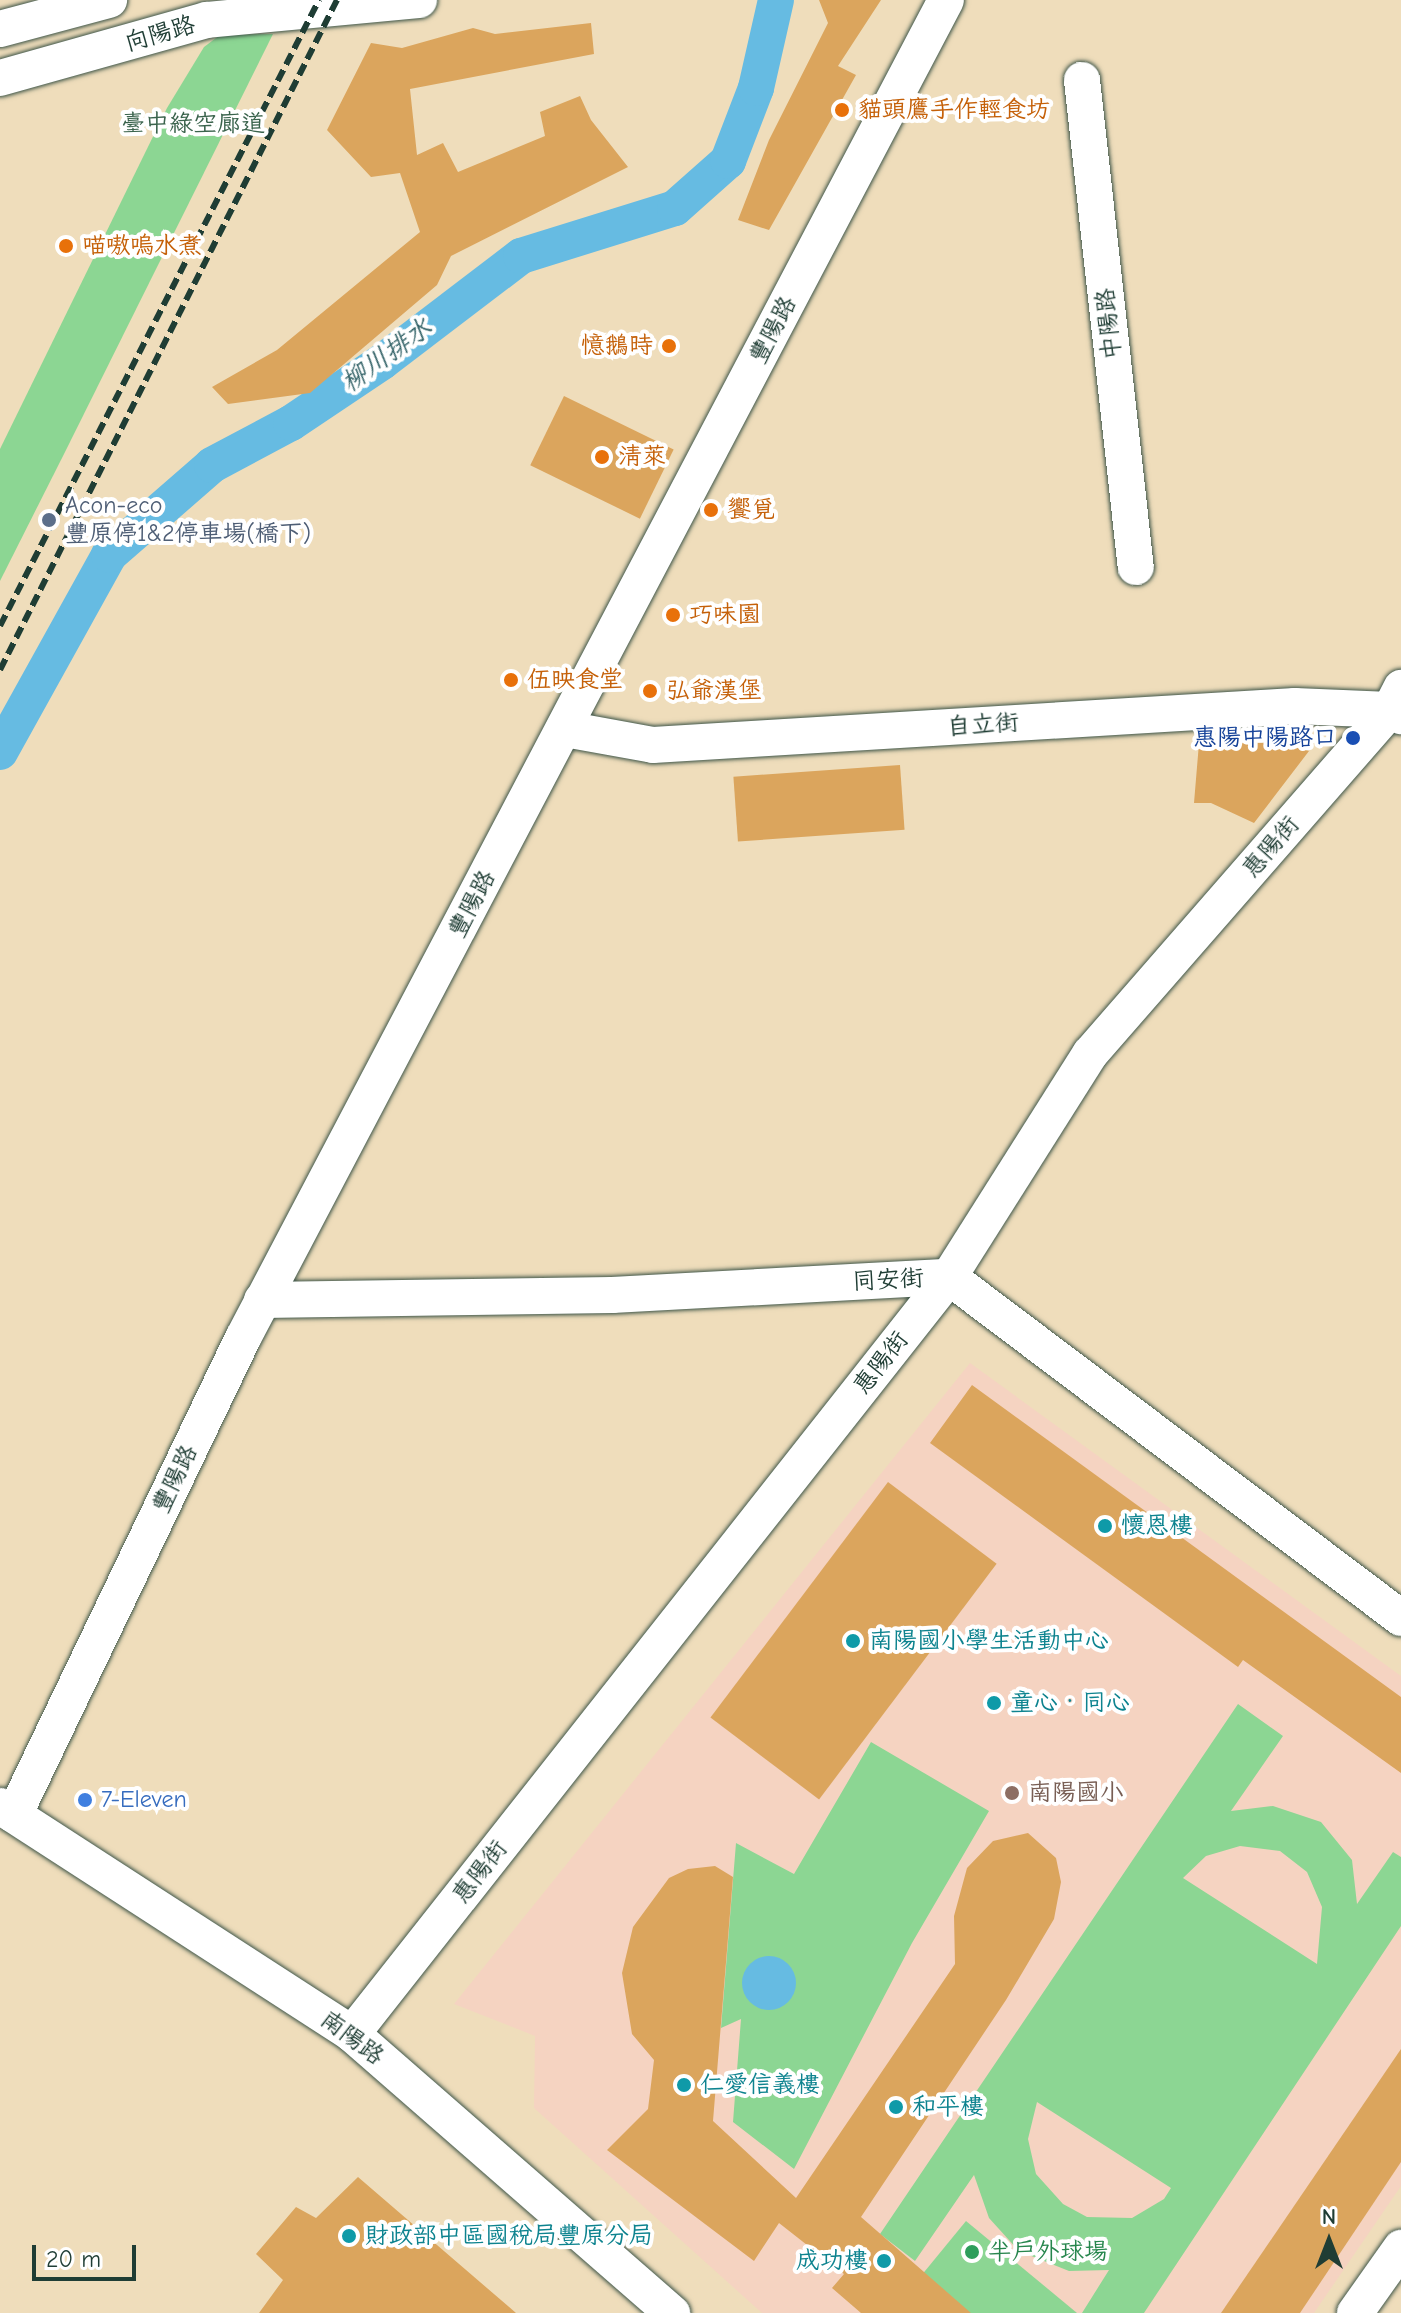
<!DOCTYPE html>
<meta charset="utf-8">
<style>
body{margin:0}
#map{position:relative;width:1401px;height:2313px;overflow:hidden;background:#efddbb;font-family:"Comic Neue","LXGW WenKai TC",sans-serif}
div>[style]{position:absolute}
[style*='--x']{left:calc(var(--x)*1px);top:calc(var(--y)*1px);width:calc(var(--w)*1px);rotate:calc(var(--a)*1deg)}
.built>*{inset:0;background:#f5d3c1}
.green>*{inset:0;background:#8cd693}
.water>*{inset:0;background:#66bbe2}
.round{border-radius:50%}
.canal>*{height:36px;margin:-18px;padding:0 18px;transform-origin:18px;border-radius:18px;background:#66bbe2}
.building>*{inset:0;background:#dba55d;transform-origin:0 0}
.roads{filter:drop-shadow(0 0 2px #3e5548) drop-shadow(0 0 2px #3e5548)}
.minor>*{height:36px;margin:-18px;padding:0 18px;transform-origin:18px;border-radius:18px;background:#fff}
.rail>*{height:6px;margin-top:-3px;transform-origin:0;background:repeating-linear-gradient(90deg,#1f3d34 0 12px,transparent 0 18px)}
.dots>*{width:22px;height:22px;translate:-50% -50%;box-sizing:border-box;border:4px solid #fff;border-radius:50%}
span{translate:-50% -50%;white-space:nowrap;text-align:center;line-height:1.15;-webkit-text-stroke:8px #fff;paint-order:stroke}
.street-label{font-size:24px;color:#1f3d34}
.food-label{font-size:24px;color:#c56008}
.left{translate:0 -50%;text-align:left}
.right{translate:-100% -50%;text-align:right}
.park-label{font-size:24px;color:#3a634c}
.service-label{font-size:24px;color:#4e5e75}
.transit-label{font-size:24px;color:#164399}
.culture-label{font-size:24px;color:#0d838f}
.education-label{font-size:24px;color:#785e54}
.shop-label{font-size:24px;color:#366cbe}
.leisure-label{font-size:24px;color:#27864d}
.water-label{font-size:26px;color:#346368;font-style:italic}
.north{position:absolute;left:1289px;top:2201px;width:80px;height:80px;-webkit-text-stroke:6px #fff;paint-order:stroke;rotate:0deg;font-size:22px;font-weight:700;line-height:32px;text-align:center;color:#1f3d34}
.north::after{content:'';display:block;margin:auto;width:28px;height:36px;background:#1f3d34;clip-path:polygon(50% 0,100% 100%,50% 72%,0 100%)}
.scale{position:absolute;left:32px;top:2245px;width:104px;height:36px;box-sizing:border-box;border:4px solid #1f3d34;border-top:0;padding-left:10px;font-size:24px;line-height:28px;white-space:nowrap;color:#1f3d34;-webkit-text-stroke:6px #fff;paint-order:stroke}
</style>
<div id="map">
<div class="built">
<div style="clip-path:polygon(970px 1363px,1401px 1676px,1401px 2186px,1314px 2313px,762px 2313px,534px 2108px,535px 2036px,454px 2004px)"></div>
</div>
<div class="green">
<div style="clip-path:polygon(273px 34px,65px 452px,0 581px,0 449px,167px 108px,204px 47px,220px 35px)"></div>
<div style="clip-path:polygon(evenodd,1238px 1704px,1283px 1736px,1231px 1811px,1273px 1806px,1321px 1822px,1352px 1860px,1357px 1904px,1393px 1852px,1401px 1857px,1401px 1926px,1144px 2313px,1082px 2313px,1109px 2270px,1069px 2271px,1019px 2251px,989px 2218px,974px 2175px,915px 2261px,880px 2234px,1238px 1704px,1240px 1846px,1280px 1851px,1307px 1872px,1322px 1907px,1317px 1964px,1183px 1878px,1206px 1856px,1240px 1846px,1238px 1704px,1037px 2102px,1171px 2188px,1164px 2199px,1132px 2218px,1087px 2217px,1063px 2204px,1036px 2174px,1028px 2139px,1037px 2102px)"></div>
<div style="clip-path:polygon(871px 1742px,989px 1811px,912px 1943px,794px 2169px,733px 2122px,741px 2019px,721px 2028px,736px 1843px,794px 1874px)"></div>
<div style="clip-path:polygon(966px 2221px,1077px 2313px,955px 2313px,916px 2282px)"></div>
</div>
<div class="water">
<div class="round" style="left:742px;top:1956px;width:54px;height:54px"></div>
</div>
<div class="canal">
<div style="--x:0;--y:752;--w:225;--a:-61"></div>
<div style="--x:109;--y:555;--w:137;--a:-41.1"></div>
<div style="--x:212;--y:465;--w:89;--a:-28"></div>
<div style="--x:291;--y:423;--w:110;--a:-33.8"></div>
<div style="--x:382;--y:362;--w:175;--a:-37.3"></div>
<div style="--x:521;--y:256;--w:161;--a:-17.3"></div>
<div style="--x:675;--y:208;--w:71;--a:-41.6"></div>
<div style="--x:728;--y:161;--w:78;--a:-69"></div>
<div style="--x:756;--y:88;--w:90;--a:-77.2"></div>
</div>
<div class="building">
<div style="clip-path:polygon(819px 0,881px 0,838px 66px,856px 75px,769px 230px,738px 220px,769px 140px,828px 23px)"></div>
<div style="clip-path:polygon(591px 23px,594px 54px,410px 89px,417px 155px,443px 143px,458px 172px,545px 136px,540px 112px,580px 96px,591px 120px,628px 167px,451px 256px,437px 285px,310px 393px,228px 404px,212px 387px,277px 350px,420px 232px,400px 173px,371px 177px,327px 130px,371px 43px,402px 48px,473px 28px,495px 34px)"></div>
<div style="left:564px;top:396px;width:122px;height:77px;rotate:26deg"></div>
<div style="clip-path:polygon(1199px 743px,1283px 743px,1309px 751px,1254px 823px,1211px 803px,1194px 803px)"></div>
<div style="left:900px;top:765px;width:65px;height:167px;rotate:86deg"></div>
<div style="clip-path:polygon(972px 1385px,1401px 1697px,1401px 1773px,1243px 1660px,1238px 1667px,930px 1443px)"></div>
<div style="left:888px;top:1482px;width:136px;height:295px;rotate:37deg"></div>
<div style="clip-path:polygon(1028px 1833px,1056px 1858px,1061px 1882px,1054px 1919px,1006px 2000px,861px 2217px,971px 2313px,861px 2313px,832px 2288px,844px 2274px,779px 2223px,754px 2261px,607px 2150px,648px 2109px,654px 2060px,632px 2034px,622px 1973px,633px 1927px,669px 1878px,688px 1869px,715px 1866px,733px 1877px,713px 2121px,796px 2198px,955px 1964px,954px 1916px,967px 1868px,993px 1841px)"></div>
<div style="clip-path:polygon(1401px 2049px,1401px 2162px,1300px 2313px,1221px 2313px)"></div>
<div style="clip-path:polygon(358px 2177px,516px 2313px,259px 2313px,283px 2280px,256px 2254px,296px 2207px,316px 2218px)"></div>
</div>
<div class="roads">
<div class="minor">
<div style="--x:0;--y:29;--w:113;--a:-14.9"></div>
<div style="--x:0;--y:78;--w:215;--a:-15.7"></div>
<div style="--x:207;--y:20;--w:213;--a:-5.4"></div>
<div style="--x:1082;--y:80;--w:490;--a:83.7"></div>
<div style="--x:565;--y:729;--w:89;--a:10.3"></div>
<div style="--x:653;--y:745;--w:643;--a:-3.48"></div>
<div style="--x:1295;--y:706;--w:95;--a:2.4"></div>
<div style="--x:1390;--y:710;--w:13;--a:29"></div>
<div style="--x:262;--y:1300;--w:350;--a:-0.8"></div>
<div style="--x:612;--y:1295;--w:337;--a:-3.1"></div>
<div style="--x:949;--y:1277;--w:566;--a:37.03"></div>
<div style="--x:0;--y:1806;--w:419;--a:32.9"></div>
<div style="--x:352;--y:2034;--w:425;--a:41.1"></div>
<div style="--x:14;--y:1815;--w:529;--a:-64.36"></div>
<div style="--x:243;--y:1338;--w:1511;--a:-62.28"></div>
<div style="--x:352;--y:2034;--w:964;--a:-51.74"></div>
<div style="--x:949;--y:1277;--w:264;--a:-57.7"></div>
<div style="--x:1090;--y:1054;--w:456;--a:-48.9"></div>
<div style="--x:1390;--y:710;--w:25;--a:-63"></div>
<div style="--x:1355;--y:2313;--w:80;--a:-54.7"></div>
</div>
</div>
<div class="rail">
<div style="--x:0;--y:626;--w:703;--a:-63"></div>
<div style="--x:0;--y:670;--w:750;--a:-63.3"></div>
</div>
<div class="dots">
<div style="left:842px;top:110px;background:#e8710a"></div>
<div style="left:66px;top:246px;background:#e8710a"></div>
<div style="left:669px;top:346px;background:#e8710a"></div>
<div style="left:602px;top:457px;background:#e8710a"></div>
<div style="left:711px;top:510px;background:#e8710a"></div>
<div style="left:49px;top:520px;background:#5c6f8a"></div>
<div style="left:673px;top:615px;background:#e8710a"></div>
<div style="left:511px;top:680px;background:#e8710a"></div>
<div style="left:650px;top:691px;background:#e8710a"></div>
<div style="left:1353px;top:738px;background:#1a4fb4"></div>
<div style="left:1105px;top:1526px;background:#0f9aa8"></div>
<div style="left:853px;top:1641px;background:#0f9aa8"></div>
<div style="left:994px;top:1703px;background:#0f9aa8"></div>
<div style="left:1012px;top:1793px;background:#8d6e63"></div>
<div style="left:85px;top:1800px;background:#3f7fe0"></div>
<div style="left:684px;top:2085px;background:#0f9aa8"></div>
<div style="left:896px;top:2107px;background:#0f9aa8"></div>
<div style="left:349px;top:2236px;background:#0f9aa8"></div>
<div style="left:972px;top:2252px;background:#2e9e5b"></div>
<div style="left:884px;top:2261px;background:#0f9aa8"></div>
</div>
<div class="street-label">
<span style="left:160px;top:34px;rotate:-16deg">向陽路</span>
<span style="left:1109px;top:324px;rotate:-96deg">中陽路</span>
<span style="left:773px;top:330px;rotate:-62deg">豐陽路</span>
<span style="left:983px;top:725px;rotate:-4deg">自立街</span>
<span style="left:1271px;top:847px;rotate:-49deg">惠陽街</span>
<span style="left:472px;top:904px;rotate:-62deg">豐陽路</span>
<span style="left:888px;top:1280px;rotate:-3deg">同安街</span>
<span style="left:881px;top:1363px;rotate:-52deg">惠陽街</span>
<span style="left:175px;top:1479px;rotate:-64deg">豐陽路</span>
<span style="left:480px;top:1872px;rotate:-52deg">惠陽街</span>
<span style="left:352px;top:2038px;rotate:37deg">南陽路</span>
</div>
<div class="food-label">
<span class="left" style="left:858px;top:110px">貓頭鷹手作輕食坊</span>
<span class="left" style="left:82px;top:246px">喵嗷嗚水煮</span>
<span class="right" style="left:653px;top:346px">憶鵝時</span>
<span class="left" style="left:618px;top:457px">清萊</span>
<span class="left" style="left:727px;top:510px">饗覓</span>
<span class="left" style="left:689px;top:615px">巧味園</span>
<span class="left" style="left:527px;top:680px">伍映食堂</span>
<span class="left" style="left:666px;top:691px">弘爺漢堡</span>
</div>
<div class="park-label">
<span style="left:193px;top:124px">臺中綠空廊道</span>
</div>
<div class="service-label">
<span class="left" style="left:65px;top:520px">Acon-eco<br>豐原停1&amp;2停車場(橋下)</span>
</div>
<div class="transit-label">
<span class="right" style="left:1337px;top:738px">惠陽中陽路口</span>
</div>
<div class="culture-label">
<span class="left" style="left:1121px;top:1526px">懷恩樓</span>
<span class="left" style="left:869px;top:1641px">南陽國小學生活動中心</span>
<span class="left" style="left:1010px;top:1703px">童心‧同心</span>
<span class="left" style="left:700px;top:2085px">仁愛信義樓</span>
<span class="left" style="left:912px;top:2107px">和平樓</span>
<span class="left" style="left:365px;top:2236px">財政部中區國稅局豐原分局</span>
<span class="right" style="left:868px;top:2261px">成功樓</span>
</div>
<div class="education-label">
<span class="left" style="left:1028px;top:1793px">南陽國小</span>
</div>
<div class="shop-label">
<span class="left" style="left:101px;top:1800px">7-Eleven</span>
</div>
<div class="leisure-label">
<span class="left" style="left:988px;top:2252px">半戶外球場</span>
</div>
<div class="water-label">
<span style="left:387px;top:356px;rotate:-36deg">柳川排水</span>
</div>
<div class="north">N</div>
<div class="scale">20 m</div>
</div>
